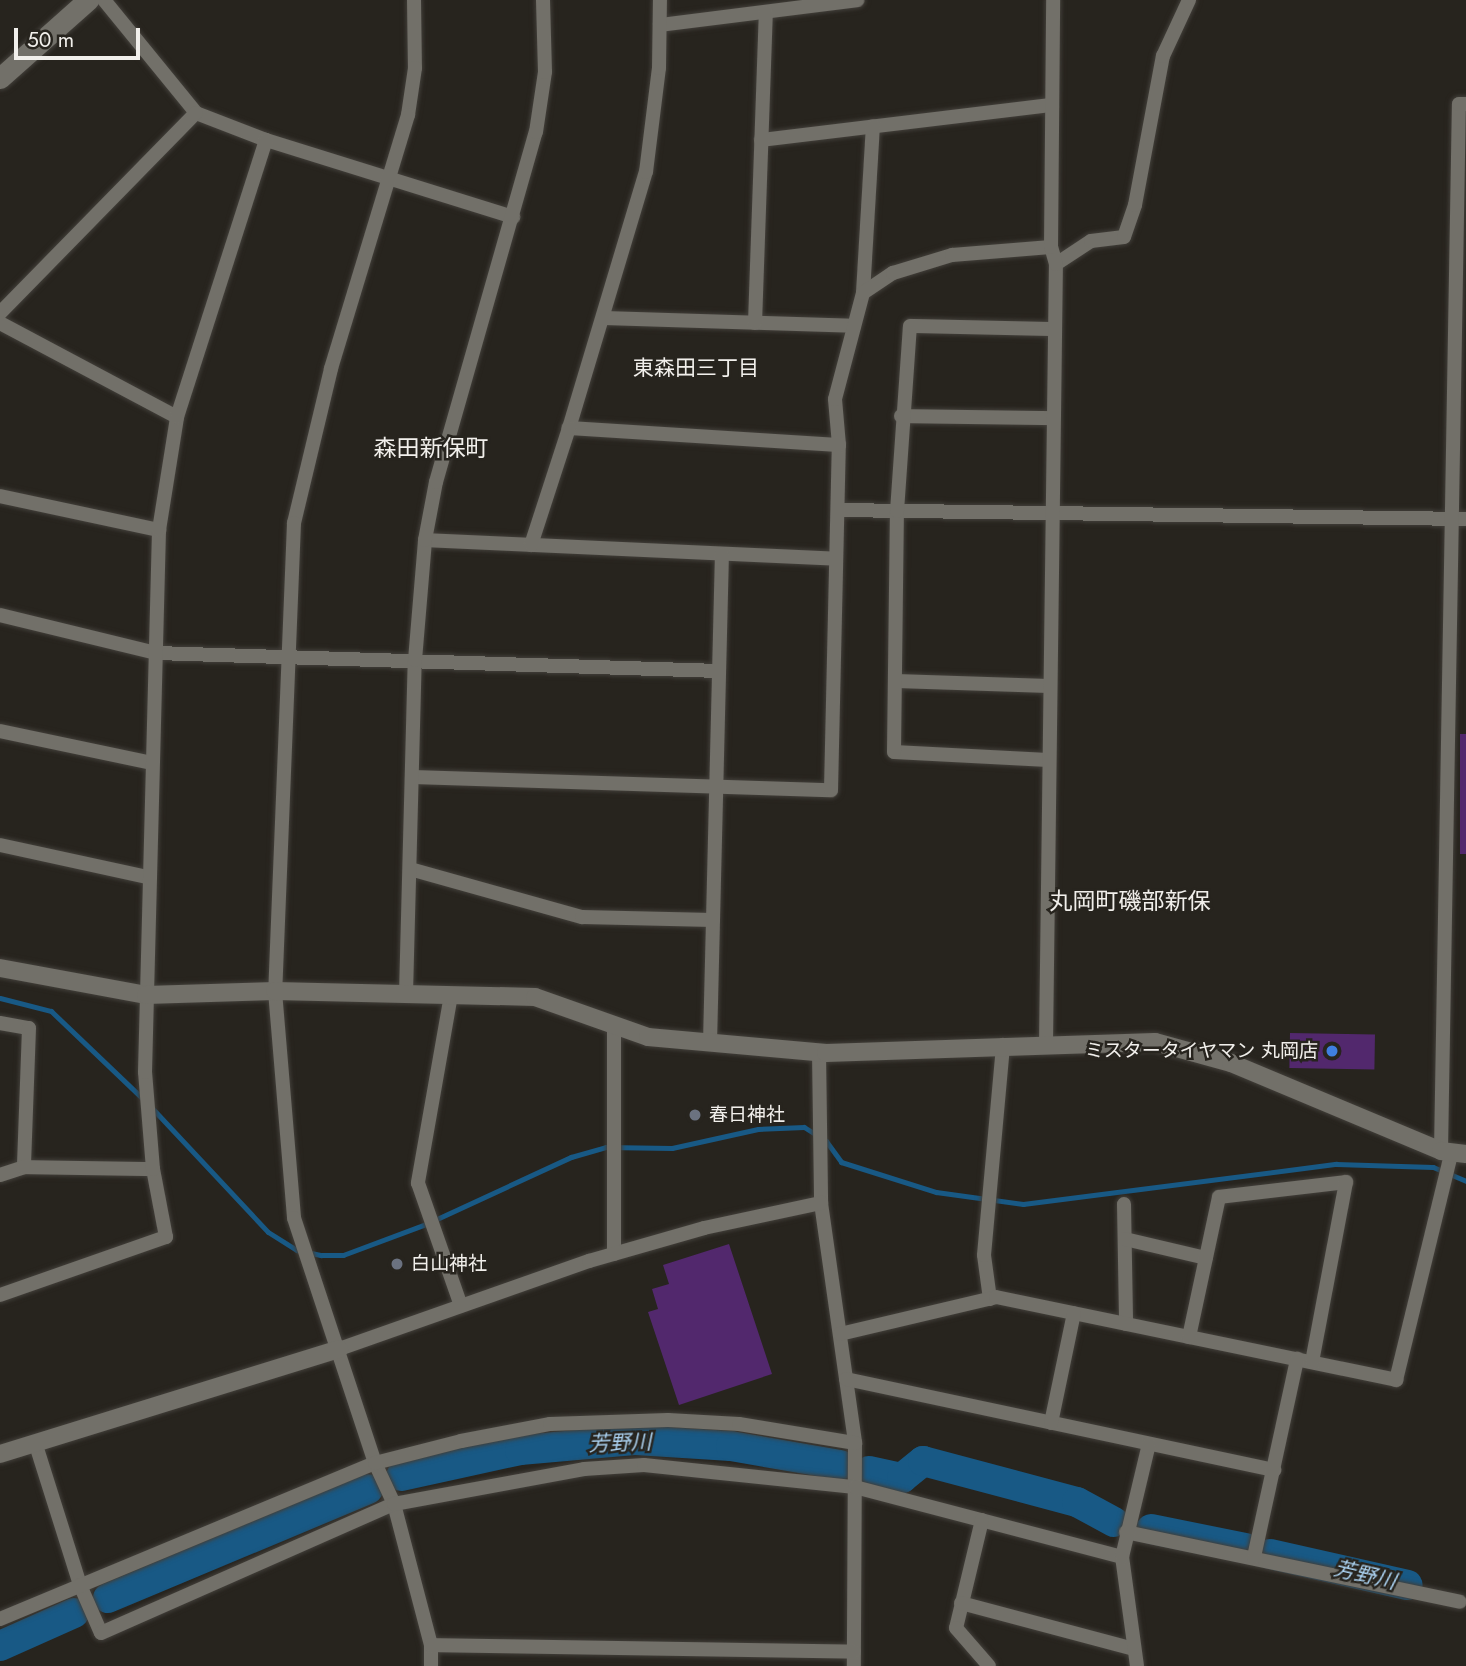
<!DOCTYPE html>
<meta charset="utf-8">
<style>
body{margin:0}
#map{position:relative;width:1466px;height:1666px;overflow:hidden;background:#27241e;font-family:Jost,"Noto Sans JP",sans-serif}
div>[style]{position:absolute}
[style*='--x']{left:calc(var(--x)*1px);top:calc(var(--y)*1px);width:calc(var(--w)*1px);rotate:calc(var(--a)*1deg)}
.stream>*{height:5px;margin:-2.5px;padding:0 2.5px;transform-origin:2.5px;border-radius:2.5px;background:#185985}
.river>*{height:30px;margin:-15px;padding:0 15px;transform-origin:15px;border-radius:15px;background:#185985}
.building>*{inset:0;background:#52286d;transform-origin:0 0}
.roads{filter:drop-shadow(0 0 2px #423f3a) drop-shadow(0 0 2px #423f3a)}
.minor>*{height:14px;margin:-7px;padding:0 7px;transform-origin:7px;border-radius:7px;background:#727069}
.tertiary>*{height:18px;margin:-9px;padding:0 9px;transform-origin:9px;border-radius:9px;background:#727069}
.secondary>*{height:21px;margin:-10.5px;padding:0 10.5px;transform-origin:10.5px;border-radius:10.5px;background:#727069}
.dots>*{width:19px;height:19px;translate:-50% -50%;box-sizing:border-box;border:4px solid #27241e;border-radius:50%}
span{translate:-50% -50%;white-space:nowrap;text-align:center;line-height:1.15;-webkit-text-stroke:5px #27241e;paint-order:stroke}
.poi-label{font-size:19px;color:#f1efeb}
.right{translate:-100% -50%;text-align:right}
.left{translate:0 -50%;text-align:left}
.neighbourhood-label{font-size:21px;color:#f1efeb}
.water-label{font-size:21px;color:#acd3f2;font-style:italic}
.quarter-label{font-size:23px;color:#f1efeb}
.scale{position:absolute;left:14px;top:28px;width:126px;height:32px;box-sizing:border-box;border:4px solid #f1efeb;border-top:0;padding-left:9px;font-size:21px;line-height:24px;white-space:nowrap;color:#f1efeb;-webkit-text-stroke:5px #27241e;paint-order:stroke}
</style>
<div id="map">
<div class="stream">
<div style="--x:0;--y:998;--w:53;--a:14.3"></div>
<div style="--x:51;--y:1011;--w:129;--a:43.7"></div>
<div style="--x:151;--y:1107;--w:171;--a:46.9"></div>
<div style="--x:268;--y:1232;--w:34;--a:32"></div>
<div style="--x:297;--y:1250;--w:25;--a:12"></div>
<div style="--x:321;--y:1255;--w:22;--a:0"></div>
<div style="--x:343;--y:1255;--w:89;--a:-20.5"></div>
<div style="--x:426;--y:1224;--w:160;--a:-24.8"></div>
<div style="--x:571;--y:1157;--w:36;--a:-16"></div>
<div style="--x:606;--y:1147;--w:66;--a:0.9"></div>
<div style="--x:672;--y:1148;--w:88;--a:-12.5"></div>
<div style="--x:758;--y:1129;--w:46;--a:-2.5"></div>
<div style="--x:804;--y:1127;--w:26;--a:32"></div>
<div style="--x:826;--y:1141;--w:26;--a:54"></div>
<div style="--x:841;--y:1162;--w:100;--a:17.5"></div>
<div style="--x:936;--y:1192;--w:88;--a:7.9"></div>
<div style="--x:1023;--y:1204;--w:316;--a:-7.3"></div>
<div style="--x:1336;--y:1164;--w:97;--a:1.8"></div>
<div style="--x:1433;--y:1167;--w:36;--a:23"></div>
</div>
<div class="river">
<div style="--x:869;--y:1471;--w:34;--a:12"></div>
<div style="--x:902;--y:1478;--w:27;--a:-39"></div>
<div style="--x:923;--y:1461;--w:159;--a:14.9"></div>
<div style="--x:1077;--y:1502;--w:42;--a:28.4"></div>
<div style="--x:401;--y:1476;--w:122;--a:-12.3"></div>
<div style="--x:520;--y:1450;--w:115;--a:-5"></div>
<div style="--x:635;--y:1440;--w:96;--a:3.6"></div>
<div style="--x:731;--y:1446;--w:111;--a:9.9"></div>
<div style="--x:1151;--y:1529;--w:96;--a:11.4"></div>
<div style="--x:1270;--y:1554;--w:141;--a:12.7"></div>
<div style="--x:108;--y:1598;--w:282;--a:-22.7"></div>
<div style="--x:0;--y:1646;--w:81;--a:-24"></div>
</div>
<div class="building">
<div style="left:1460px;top:734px;width:6px;height:120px"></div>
<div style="left:1290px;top:1033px;width:85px;height:35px;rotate:1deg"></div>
<div style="clip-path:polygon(729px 1244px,772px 1374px,679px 1405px,648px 1312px,658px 1309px,652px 1289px,669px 1284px,663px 1265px)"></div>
</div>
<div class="roads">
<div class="minor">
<div style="--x:104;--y:0;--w:146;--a:50.8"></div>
<div style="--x:196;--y:113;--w:75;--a:21.1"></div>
<div style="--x:266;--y:140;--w:259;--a:17.3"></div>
<div style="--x:414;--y:0;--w:68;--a:89.2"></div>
<div style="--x:415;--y:68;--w:48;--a:98.5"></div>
<div style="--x:408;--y:115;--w:265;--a:106.9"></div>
<div style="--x:331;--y:369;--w:158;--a:103.5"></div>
<div style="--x:294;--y:523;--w:468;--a:92.3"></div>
<div style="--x:275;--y:991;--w:228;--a:85.2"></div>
<div style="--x:294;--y:1218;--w:258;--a:71.7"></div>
<div style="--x:375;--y:1463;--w:45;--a:65.1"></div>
<div style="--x:394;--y:1504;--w:146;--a:75.3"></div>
<div style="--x:431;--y:1645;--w:21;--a:90"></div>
<div style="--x:660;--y:25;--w:199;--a:-7.2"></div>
<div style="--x:761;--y:140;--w:293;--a:-6.9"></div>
<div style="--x:1056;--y:264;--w:42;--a:-33.3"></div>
<div style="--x:1091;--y:241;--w:33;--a:-7"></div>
<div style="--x:1124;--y:237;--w:34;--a:-71"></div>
<div style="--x:1135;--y:205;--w:152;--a:-79.4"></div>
<div style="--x:1163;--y:56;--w:62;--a:-65.1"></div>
<div style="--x:863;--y:293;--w:167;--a:-86.6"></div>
<div style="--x:0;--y:313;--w:280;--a:-45.6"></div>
<div style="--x:603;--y:318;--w:251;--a:1.8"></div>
<div style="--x:0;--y:323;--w:200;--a:28"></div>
<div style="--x:755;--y:323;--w:311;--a:-88"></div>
<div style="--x:901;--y:416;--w:152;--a:0.8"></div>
<div style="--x:569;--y:428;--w:267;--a:-73.3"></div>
<div style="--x:646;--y:172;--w:105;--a:-82.9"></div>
<div style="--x:659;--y:68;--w:68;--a:-89.2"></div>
<div style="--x:839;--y:445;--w:46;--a:-95"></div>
<div style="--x:835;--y:399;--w:110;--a:-75.2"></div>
<div style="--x:863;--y:293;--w:36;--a:-34"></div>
<div style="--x:893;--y:273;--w:62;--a:-17"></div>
<div style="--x:952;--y:255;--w:99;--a:-4.6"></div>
<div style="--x:0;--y:496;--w:163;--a:12.1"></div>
<div style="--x:838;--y:510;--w:628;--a:0.82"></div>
<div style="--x:425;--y:540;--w:411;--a:2.6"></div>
<div style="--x:0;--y:615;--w:161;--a:13.7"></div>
<div style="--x:156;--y:653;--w:563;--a:1.83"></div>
<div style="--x:896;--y:681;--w:153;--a:1.9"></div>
<div style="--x:0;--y:731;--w:155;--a:11.9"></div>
<div style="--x:1048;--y:760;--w:154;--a:-177"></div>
<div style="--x:894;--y:752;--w:241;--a:-89.3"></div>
<div style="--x:897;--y:511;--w:185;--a:-86"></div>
<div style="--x:910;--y:326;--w:145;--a:1.2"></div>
<div style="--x:412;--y:777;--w:419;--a:1.8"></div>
<div style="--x:831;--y:790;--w:345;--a:-88.7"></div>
<div style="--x:839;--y:445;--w:271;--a:-176.4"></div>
<div style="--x:569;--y:428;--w:123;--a:108"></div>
<div style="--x:0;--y:845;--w:150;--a:12.3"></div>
<div style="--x:410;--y:869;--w:179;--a:15.6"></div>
<div style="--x:582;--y:917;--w:131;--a:1.3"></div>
<div style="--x:406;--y:994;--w:334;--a:-88.5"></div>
<div style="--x:415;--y:660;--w:120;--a:-85.2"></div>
<div style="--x:425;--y:540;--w:59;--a:-79.3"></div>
<div style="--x:436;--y:482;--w:364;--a:-74.1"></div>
<div style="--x:536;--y:132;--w:61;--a:-81.5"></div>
<div style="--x:545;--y:72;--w:72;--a:-91.6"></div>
<div style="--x:451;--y:995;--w:191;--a:100"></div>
<div style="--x:418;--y:1183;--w:130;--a:70.7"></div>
<div style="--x:0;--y:1023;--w:29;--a:10"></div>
<div style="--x:29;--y:1028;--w:139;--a:92.1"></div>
<div style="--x:614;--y:1027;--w:227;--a:90"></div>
<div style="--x:710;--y:1043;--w:489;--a:-88.6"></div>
<div style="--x:1046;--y:1044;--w:780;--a:-89.27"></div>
<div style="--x:1056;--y:264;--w:18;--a:-106"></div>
<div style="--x:1051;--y:247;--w:247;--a:-89.5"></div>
<div style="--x:819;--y:1052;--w:151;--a:89.2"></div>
<div style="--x:821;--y:1203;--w:242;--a:81.9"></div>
<div style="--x:855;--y:1443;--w:223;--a:90.3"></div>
<div style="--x:1441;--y:1151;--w:1047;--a:-89.02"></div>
<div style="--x:1459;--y:104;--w:7;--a:0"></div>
<div style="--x:0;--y:1175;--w:25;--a:-18"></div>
<div style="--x:24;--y:1167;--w:129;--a:0.9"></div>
<div style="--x:1124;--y:1204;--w:120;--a:89"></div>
<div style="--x:1125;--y:1239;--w:83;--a:13.2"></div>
<div style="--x:0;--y:1295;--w:176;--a:-19.3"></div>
<div style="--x:166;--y:1237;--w:69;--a:-100.8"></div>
<div style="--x:153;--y:1169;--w:97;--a:-94.7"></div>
<div style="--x:145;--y:1072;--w:542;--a:-88.52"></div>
<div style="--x:159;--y:530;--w:114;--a:-80.9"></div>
<div style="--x:177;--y:417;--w:291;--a:-72.2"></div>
<div style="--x:990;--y:1299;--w:44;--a:-97.8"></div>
<div style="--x:984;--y:1255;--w:211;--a:-84.8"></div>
<div style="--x:840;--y:1334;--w:160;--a:-13.3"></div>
<div style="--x:996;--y:1297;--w:409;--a:11.7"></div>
<div style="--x:1396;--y:1380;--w:233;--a:-76.3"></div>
<div style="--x:1189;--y:1337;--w:143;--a:-77.9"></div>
<div style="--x:1219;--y:1197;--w:128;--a:-6.7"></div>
<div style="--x:1346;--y:1182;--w:183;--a:100.7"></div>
<div style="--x:339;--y:1349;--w:265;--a:-19.4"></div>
<div style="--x:589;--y:1261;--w:120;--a:-16"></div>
<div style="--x:704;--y:1228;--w:120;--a:-12.1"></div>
<div style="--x:846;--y:1379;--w:438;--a:12"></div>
<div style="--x:1051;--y:1423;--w:112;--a:-78.2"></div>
<div style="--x:35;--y:1442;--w:150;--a:72.5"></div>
<div style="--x:80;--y:1585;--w:52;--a:66.4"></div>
<div style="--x:101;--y:1633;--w:320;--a:-23.8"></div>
<div style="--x:394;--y:1504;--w:193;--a:-10.4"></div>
<div style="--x:584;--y:1469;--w:60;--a:-3.8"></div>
<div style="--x:644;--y:1465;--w:212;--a:6"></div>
<div style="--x:855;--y:1487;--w:276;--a:14.7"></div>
<div style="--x:982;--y:1520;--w:111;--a:103.5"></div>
<div style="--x:956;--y:1628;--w:50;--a:49"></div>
<div style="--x:1126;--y:1532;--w:341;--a:11.8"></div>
<div style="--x:1254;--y:1557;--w:203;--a:-77.7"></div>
<div style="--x:961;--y:1603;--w:179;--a:14.9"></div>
<div style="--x:0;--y:1619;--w:406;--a:-22.6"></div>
<div style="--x:375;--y:1463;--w:89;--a:-14.3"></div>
<div style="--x:461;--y:1441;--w:91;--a:-10.8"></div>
<div style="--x:550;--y:1424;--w:118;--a:-1.9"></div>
<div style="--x:668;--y:1420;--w:71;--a:3.2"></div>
<div style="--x:739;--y:1424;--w:118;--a:9.3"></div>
<div style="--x:431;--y:1645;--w:423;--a:0.9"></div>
<div style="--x:1137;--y:1666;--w:110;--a:-97.8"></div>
<div style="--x:1122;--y:1557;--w:116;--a:-76.6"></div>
</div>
<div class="tertiary">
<div style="--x:0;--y:968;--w:148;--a:10.5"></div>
<div style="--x:146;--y:995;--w:129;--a:-1.8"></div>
<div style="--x:275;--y:991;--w:260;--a:1.3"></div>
<div style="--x:535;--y:997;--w:120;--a:19.5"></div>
<div style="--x:648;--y:1037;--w:179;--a:5.1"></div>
<div style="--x:826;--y:1053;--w:329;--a:-1.9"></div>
<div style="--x:1155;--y:1042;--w:79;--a:15.4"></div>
<div style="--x:1231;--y:1063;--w:228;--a:22.7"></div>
<div style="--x:1441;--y:1151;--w:25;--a:7"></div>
<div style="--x:0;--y:1454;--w:355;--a:-17.2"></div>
</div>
<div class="secondary">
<div style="--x:0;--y:78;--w:118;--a:-41.6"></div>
</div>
</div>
<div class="dots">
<div style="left:1332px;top:1051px;background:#3f7fe0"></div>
<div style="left:695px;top:1115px;background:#6b7280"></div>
<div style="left:397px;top:1264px;background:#6b7280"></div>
</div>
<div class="poi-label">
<span class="right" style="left:1318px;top:1051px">ミスタータイヤマン 丸岡店</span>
<span class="left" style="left:709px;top:1115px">春日神社</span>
<span class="left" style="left:411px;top:1264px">白山神社</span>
</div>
<div class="neighbourhood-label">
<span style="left:696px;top:368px">東森田三丁目</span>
</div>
<div class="water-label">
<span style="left:620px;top:1443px;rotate:-2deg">芳野川</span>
<span style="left:1365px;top:1575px;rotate:13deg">芳野川</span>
</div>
<div class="quarter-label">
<span style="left:431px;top:448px">森田新保町</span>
<span style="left:1130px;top:901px">丸岡町磯部新保</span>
</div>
<div class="scale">50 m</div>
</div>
